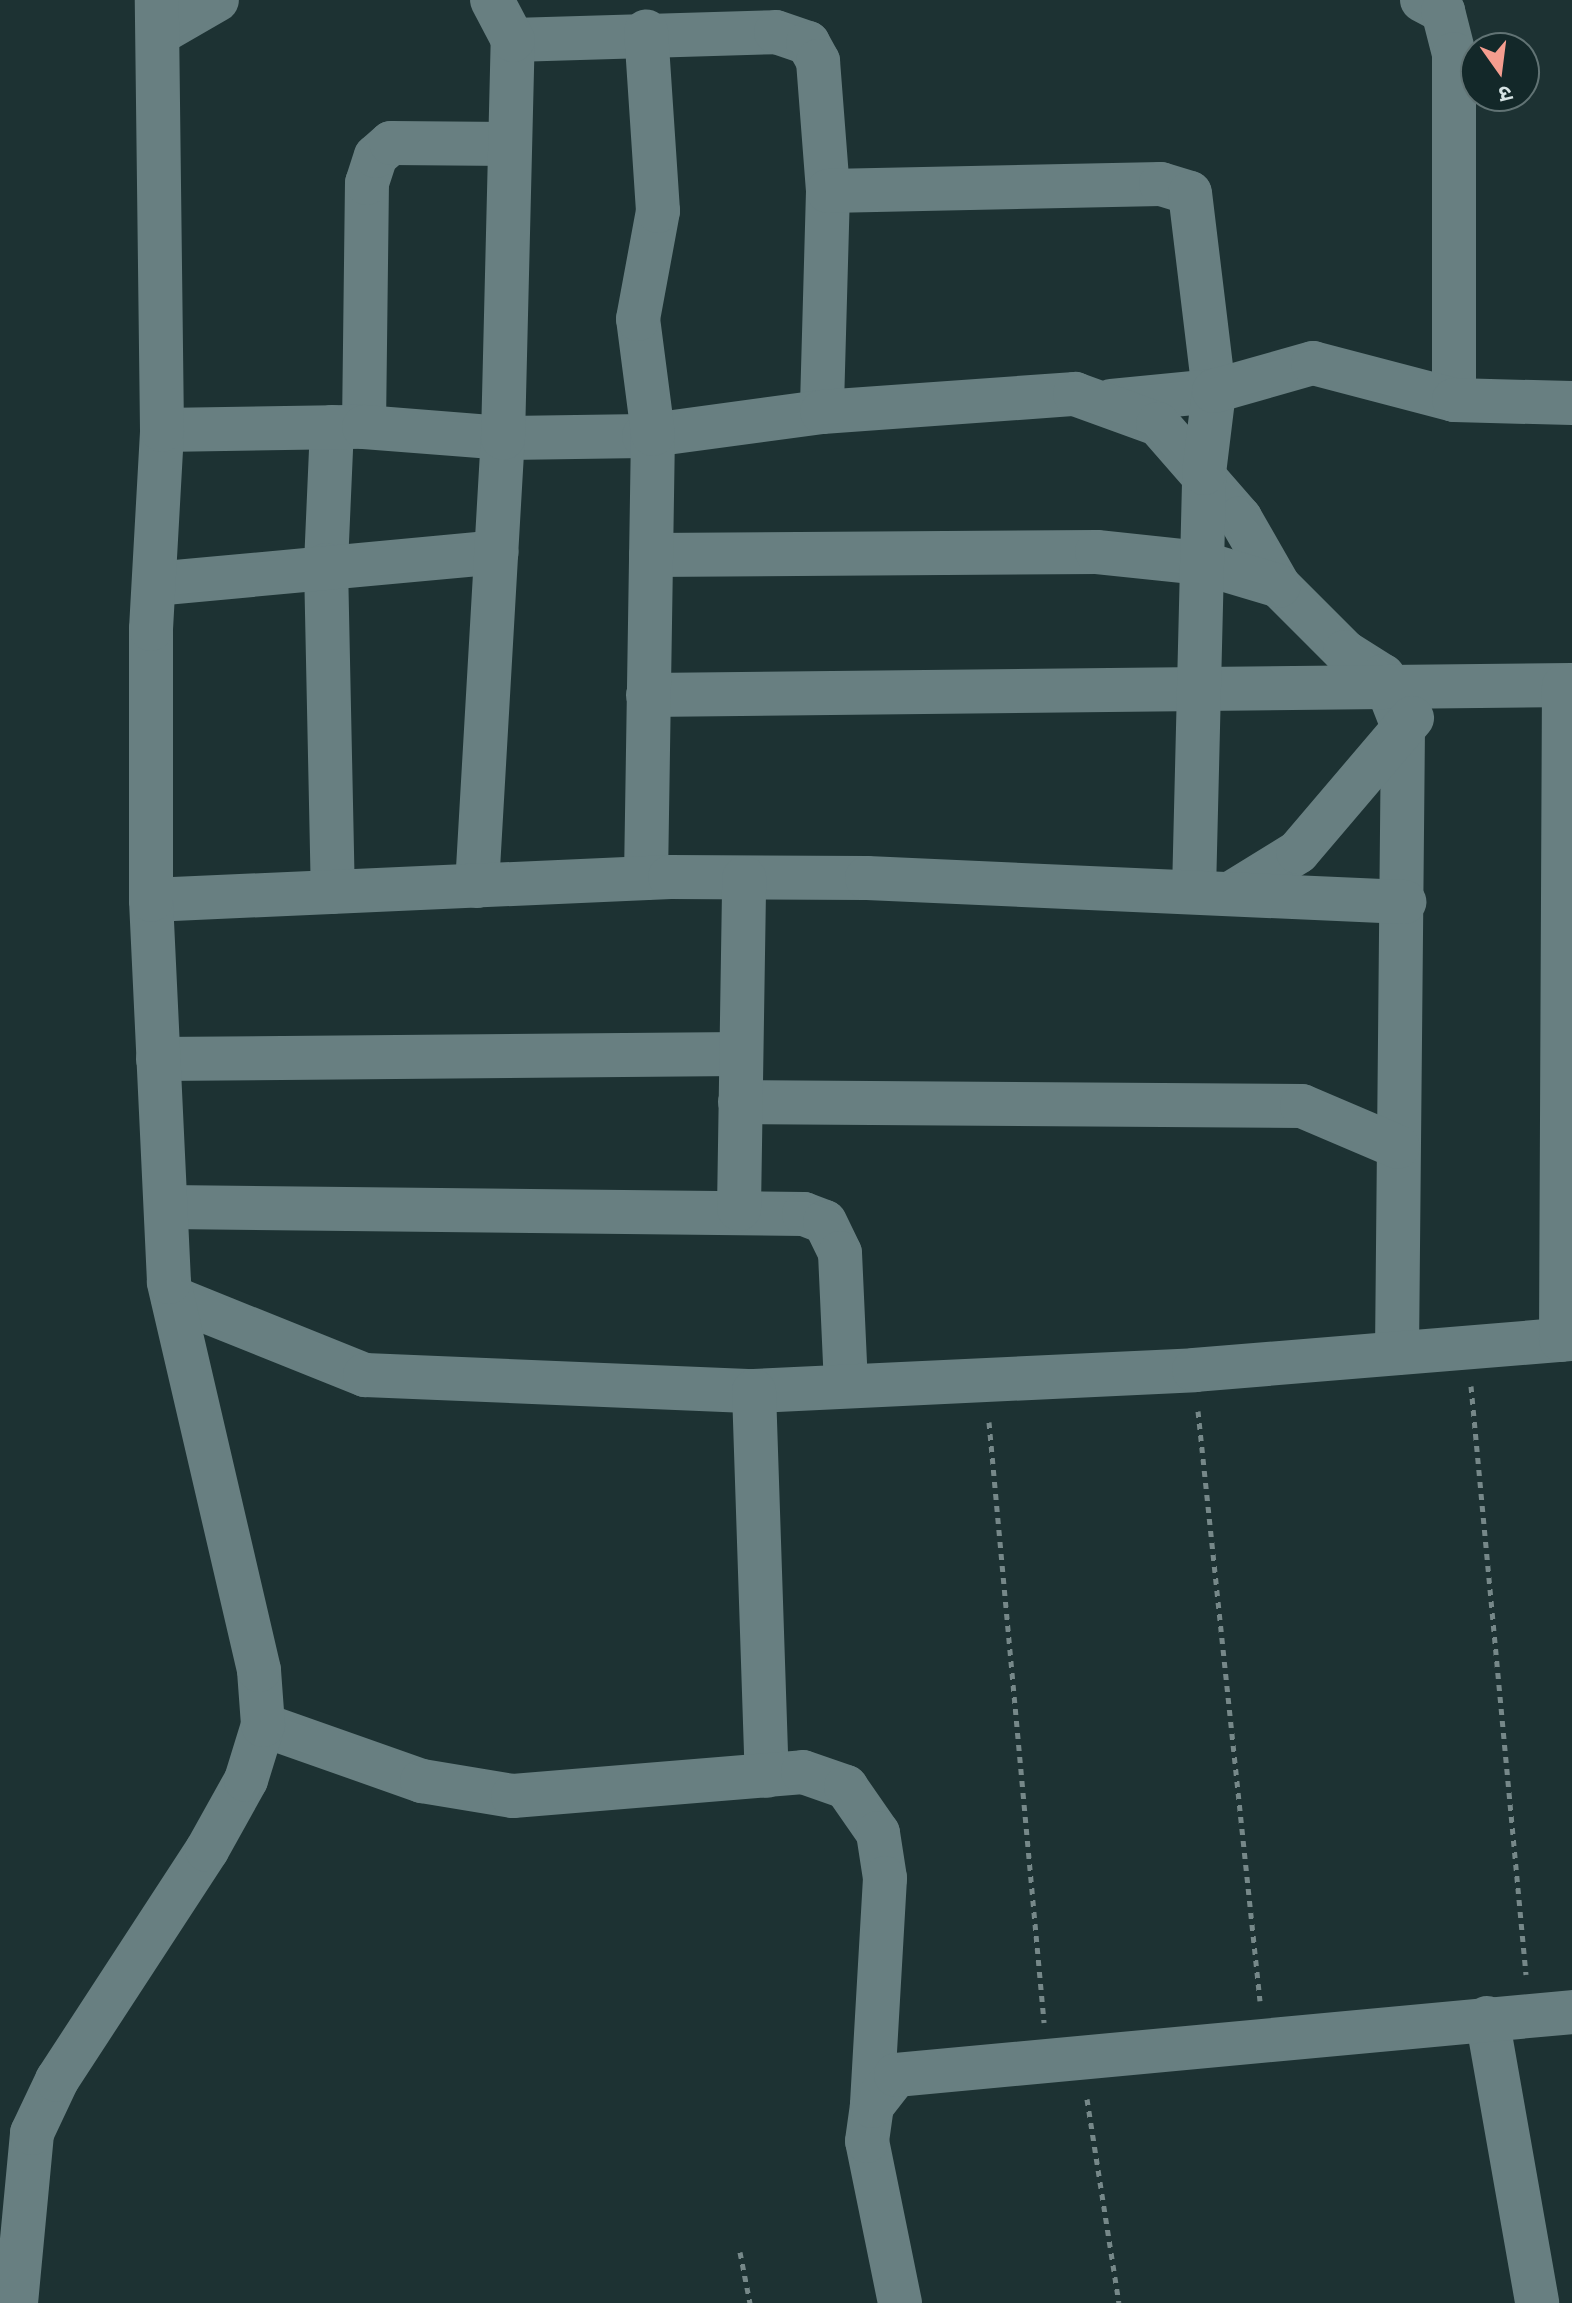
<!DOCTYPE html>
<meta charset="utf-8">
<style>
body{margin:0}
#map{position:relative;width:1572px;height:2303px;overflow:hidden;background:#1d3233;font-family:Rubik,"Noto Sans Devanagari",sans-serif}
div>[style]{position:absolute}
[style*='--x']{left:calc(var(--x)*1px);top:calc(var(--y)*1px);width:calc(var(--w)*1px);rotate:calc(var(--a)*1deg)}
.path>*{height:5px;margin-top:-2.5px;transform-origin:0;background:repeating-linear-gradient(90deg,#768889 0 6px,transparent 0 12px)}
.minor>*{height:44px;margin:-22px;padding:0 22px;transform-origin:22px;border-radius:22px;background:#687f81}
span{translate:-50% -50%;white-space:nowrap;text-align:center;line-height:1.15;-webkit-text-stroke:6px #132829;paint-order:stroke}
.north{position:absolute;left:1460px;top:32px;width:80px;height:80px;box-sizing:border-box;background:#132829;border:2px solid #617374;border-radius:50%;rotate:166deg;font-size:22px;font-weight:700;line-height:32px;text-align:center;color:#d6e3e4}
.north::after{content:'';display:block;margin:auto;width:28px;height:36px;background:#f59d8f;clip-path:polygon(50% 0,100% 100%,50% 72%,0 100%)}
</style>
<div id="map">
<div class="path">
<div style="--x:1471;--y:1386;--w:591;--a:84.66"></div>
<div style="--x:1198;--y:1411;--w:593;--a:84"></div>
<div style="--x:989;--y:1422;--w:603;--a:84.76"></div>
<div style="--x:1087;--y:2099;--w:206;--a:81.1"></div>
<div style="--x:740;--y:2252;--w:52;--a:78.9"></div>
</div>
<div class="minor">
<div style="--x:1422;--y:0;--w:24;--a:28"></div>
<div style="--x:1443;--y:11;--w:44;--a:75.7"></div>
<div style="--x:1454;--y:54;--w:346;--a:90"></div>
<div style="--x:158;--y:34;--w:68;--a:-30"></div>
<div style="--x:513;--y:40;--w:263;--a:-1.7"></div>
<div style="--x:776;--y:32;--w:34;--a:19"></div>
<div style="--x:808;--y:43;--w:21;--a:61"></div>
<div style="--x:818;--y:61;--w:130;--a:85.6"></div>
<div style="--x:828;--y:191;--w:221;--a:91.6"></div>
<div style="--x:828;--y:191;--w:333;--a:-1.2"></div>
<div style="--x:1161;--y:184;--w:30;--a:17"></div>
<div style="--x:1190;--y:193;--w:199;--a:83.1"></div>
<div style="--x:1214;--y:391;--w:103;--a:174.5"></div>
<div style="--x:332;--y:427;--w:138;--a:92.5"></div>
<div style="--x:326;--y:565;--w:327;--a:88.8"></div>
<div style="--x:364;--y:427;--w:244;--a:-89.3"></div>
<div style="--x:367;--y:183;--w:28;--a:-72"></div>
<div style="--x:376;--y:156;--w:20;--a:-41"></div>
<div style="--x:391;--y:143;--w:119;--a:0.5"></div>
<div style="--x:162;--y:430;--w:202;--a:-0.9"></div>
<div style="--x:364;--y:427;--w:139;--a:4.5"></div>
<div style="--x:503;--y:438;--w:141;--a:-0.8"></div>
<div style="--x:644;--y:436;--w:180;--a:-7.7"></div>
<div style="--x:822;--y:412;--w:254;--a:-4.1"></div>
<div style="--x:1075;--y:394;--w:88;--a:19.9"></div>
<div style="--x:1158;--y:424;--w:125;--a:48.9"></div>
<div style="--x:1240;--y:518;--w:78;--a:60.2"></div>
<div style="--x:1279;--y:586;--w:93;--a:45"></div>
<div style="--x:1345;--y:652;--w:45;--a:32.3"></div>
<div style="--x:1383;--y:676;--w:55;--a:68.6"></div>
<div style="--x:1403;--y:727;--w:626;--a:90.55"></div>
<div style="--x:651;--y:555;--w:446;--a:-0.4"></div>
<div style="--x:1097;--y:552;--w:106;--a:6"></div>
<div style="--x:1202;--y:563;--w:80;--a:16.6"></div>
<div style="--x:154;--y:584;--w:344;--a:-5.3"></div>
<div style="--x:648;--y:695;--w:924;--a:-0.62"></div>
<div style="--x:646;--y:878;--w:444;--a:-89.1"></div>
<div style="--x:653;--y:434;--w:116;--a:-97.4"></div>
<div style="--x:638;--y:319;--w:110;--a:-79.5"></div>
<div style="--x:658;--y:211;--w:180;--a:-93.8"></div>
<div style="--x:477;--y:886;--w:449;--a:-86.7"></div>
<div style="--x:503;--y:438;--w:398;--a:-88.6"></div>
<div style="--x:513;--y:40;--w:45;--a:-117.7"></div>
<div style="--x:1194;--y:892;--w:419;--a:-88.6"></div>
<div style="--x:1204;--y:473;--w:83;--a:-83"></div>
<div style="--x:1214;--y:391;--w:103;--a:-15.8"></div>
<div style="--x:1313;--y:363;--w:146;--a:14.7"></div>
<div style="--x:1454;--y:400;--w:118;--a:1.5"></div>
<div style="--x:1230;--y:894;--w:80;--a:-31.7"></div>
<div style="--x:1298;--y:852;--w:176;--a:-49.6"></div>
<div style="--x:151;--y:900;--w:520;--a:-2.54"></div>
<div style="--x:670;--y:877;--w:197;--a:0.3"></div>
<div style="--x:867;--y:878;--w:538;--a:2.56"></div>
<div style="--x:158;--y:1059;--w:583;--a:-0.49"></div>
<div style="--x:740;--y:1102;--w:562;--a:0.41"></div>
<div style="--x:1302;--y:1106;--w:104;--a:23.1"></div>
<div style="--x:168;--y:1207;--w:636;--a:0.63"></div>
<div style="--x:804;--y:1214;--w:22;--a:21"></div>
<div style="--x:825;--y:1222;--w:34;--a:64"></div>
<div style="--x:840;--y:1253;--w:133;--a:87.4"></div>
<div style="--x:739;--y:1209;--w:331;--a:-89.1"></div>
<div style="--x:173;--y:1298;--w:207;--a:21.9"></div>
<div style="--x:365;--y:1375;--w:389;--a:2.4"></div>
<div style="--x:754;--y:1391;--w:441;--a:-2.7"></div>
<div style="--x:1194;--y:1370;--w:379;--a:-4.7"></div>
<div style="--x:1561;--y:1340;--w:654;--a:-89.74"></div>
<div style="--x:754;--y:1391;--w:385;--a:88.1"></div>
<div style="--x:263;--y:1725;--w:169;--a:19.4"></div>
<div style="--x:422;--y:1781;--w:92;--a:9.4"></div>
<div style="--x:513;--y:1796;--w:291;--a:-4.7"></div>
<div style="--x:803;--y:1772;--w:46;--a:19.2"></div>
<div style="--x:846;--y:1787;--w:56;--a:55.2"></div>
<div style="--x:878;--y:1833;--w:46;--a:81.2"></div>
<div style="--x:885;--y:1878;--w:228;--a:93.3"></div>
<div style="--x:1487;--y:2018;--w:289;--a:80"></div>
<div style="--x:16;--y:2303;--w:171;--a:-84.6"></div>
<div style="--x:32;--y:2133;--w:59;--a:-64.7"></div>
<div style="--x:57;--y:2080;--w:275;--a:-56.9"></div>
<div style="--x:207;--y:1850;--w:80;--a:-60.9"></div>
<div style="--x:246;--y:1780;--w:58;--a:-72.8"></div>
<div style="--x:263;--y:1725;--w:55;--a:-94.2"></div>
<div style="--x:259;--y:1670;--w:398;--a:-103.1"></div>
<div style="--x:169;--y:1282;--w:382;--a:-92.7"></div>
<div style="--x:151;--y:900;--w:271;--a:-90"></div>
<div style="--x:151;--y:629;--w:199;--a:-86.8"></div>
<div style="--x:162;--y:430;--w:430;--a:-90.7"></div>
<div style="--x:900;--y:2303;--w:165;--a:-101.5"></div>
<div style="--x:867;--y:2141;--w:35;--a:-82"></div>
<div style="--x:872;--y:2106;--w:39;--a:-52"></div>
<div style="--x:896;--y:2075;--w:679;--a:-5.32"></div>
</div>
<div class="north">उ</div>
</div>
